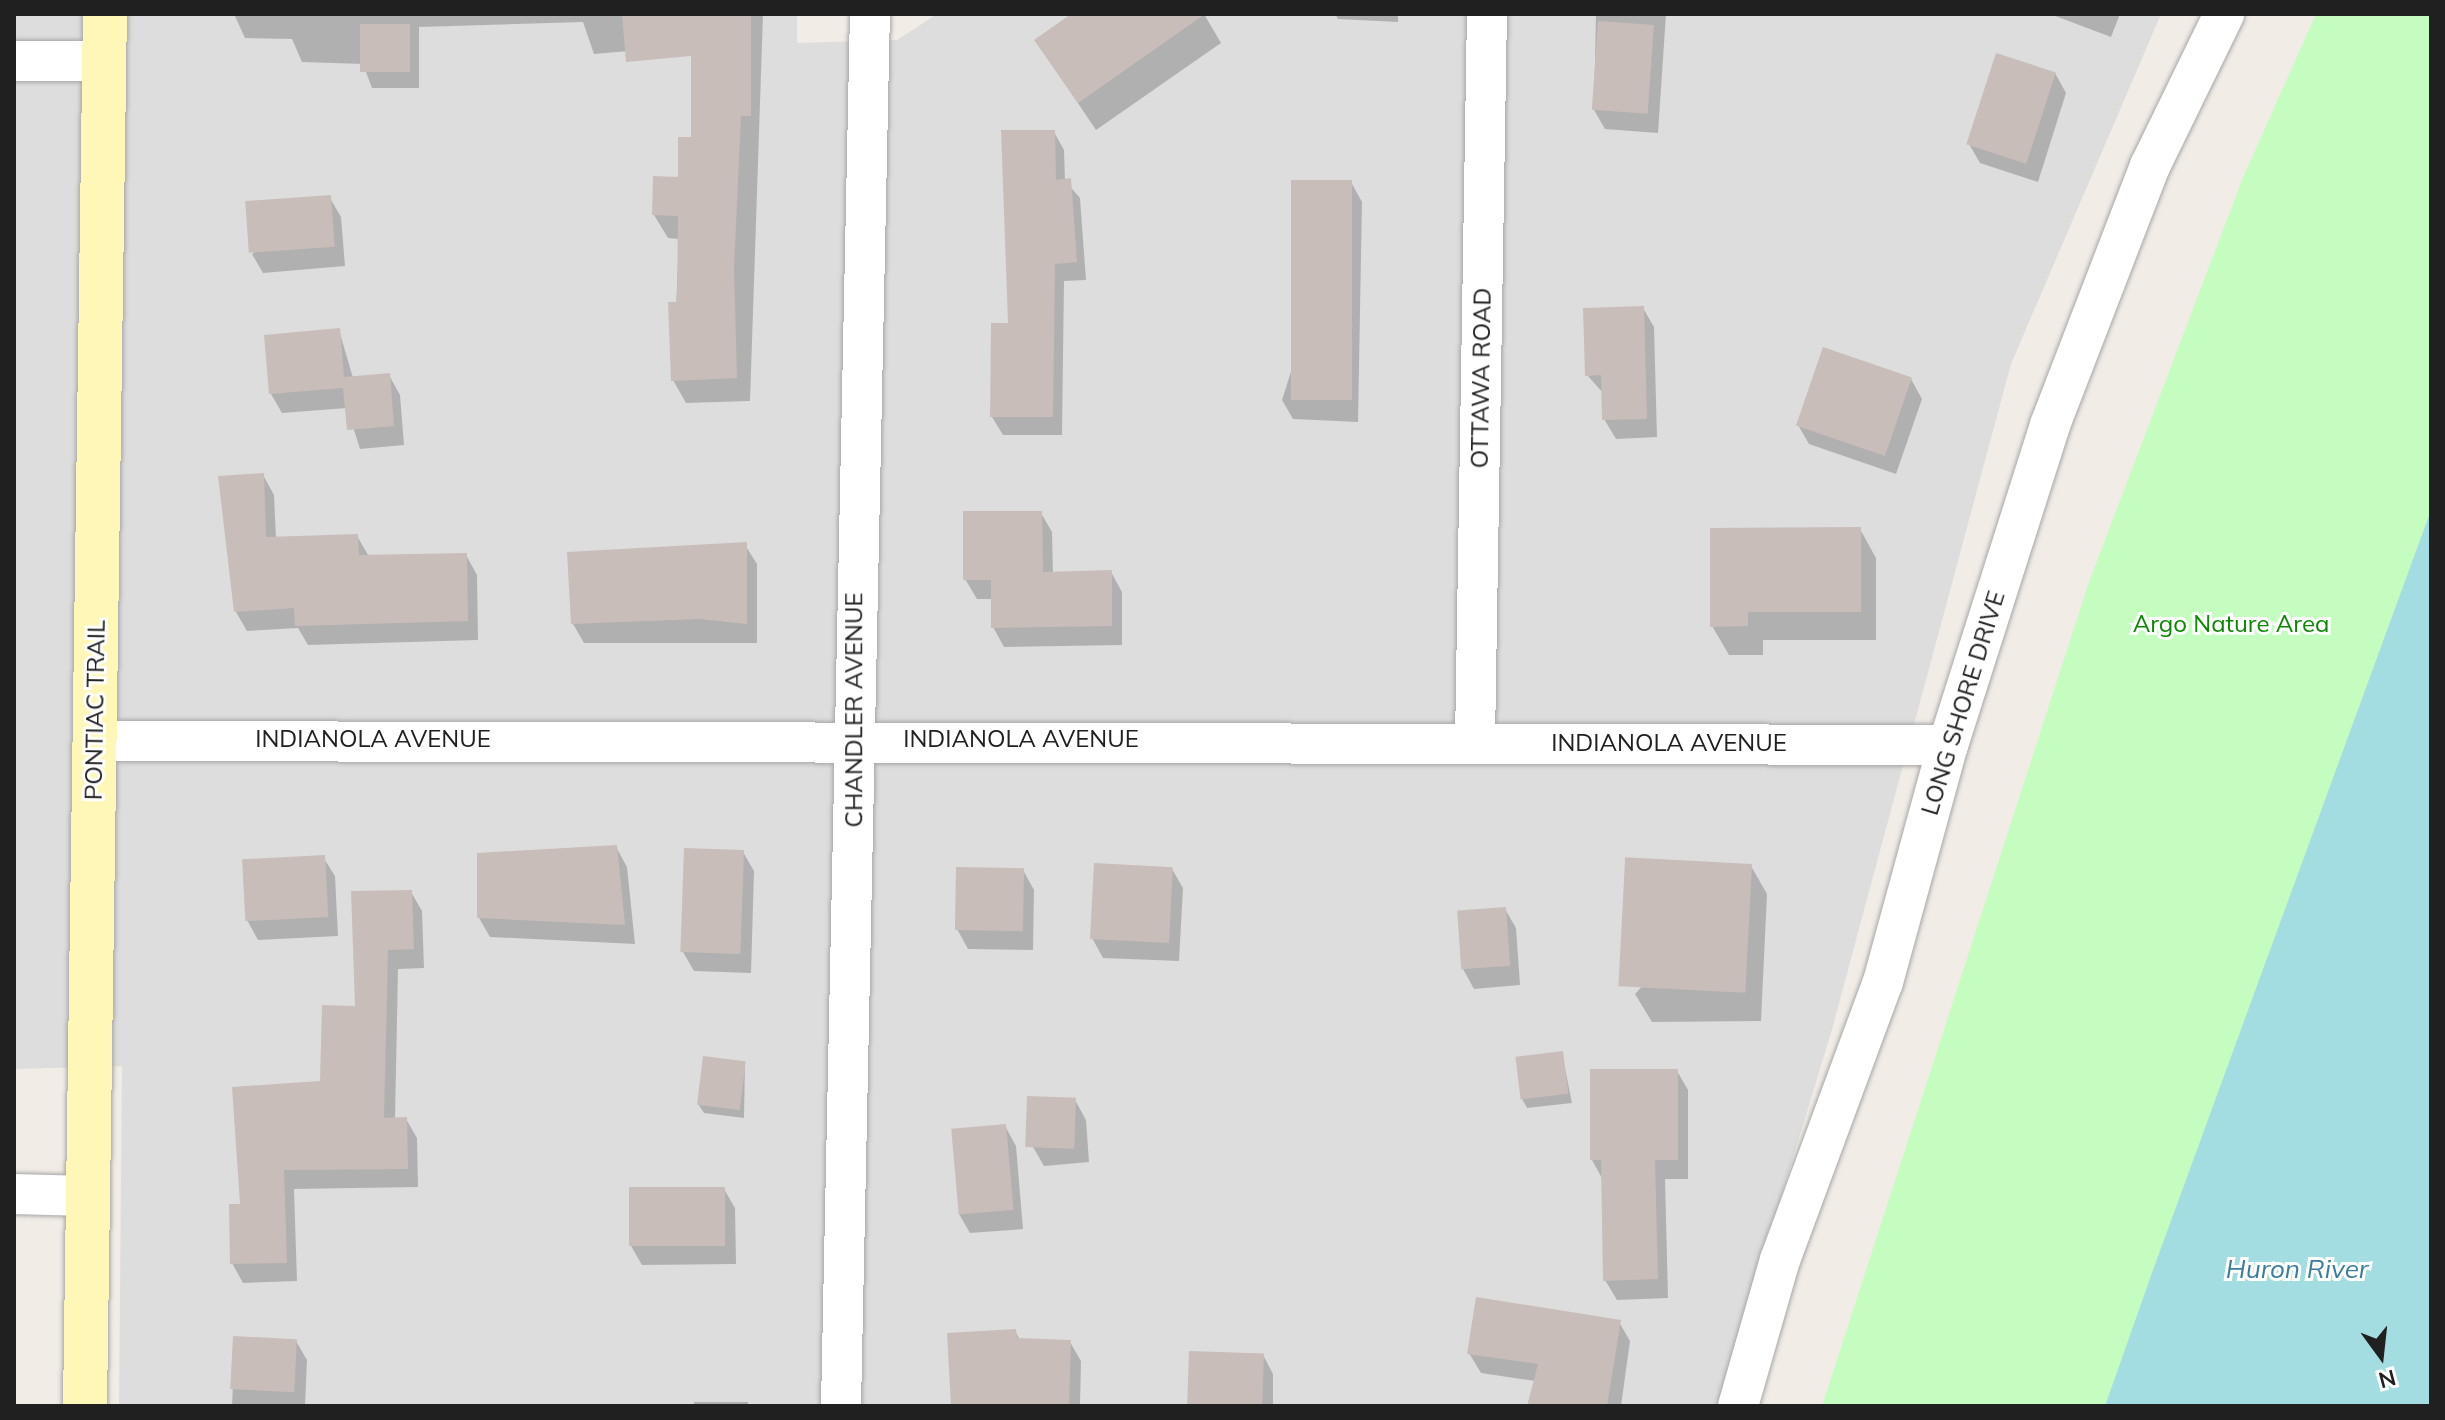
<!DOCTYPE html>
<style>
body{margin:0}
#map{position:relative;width:2445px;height:1420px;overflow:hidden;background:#f1ece6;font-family:Mulish,sans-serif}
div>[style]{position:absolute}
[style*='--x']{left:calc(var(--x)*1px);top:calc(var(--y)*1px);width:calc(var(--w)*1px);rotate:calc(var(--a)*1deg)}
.residential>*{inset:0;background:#dedddd}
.park>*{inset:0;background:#c5fdc1}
.water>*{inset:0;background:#a4dde1}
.shadow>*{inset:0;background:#0003;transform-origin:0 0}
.building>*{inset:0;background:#c9bdb9;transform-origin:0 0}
.roads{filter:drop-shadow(0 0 2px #a7a7a7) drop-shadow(0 0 2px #a7a7a7)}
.minor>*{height:40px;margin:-20px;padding:0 20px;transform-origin:20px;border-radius:20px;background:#fff}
.secondary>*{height:44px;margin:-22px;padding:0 22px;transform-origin:22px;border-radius:22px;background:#fef7b7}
span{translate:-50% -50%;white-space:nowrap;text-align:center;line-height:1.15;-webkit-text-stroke:6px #fff;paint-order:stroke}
.street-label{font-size:24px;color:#202020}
.park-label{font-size:24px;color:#0d8804}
.water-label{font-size:26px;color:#3d7c9e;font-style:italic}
.frame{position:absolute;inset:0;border:16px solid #202020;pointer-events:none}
.north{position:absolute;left:2341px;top:1316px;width:80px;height:80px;-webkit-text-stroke:6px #fff;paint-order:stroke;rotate:165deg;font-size:22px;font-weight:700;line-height:32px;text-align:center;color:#202020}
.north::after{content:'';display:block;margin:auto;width:28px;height:36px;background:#202020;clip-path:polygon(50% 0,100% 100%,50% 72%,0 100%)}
</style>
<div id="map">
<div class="residential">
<div style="clip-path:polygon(14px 14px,797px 14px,797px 43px,897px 40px,937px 14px,2161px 14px,2011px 364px,1831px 1033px,1717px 1406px,119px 1406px,122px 1066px,14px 1069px)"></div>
</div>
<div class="park">
<div style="clip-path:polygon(2316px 14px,2431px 14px,2431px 510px,2105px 1406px,1822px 1406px,2089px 582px,2242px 180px)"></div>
</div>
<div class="water">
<div style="clip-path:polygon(2431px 510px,2431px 1406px,2105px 1406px,2153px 1270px)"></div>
</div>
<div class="shadow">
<div style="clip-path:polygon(234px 14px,637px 14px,640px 50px,594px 54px,583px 22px,419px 27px,419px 88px,372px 88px,363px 64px,302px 62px,292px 39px,245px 38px)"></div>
<div style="clip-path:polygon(693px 14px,763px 14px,750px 401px,686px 403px,673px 380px,679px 239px,668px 238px,654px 215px,693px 154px)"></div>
<div style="clip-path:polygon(1075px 14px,1204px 14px,1221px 43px,1096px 130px,1036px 41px)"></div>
<div style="clip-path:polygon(1335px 14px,1398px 14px,1398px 22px,1338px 19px)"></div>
<div style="clip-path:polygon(1596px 14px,1666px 14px,1658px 133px,1605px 129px,1594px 110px)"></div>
<div style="clip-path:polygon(2050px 14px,2120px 14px,2111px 37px)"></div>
<div style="clip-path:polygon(2055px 73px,2066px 93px,2038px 182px,1980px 163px,1969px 144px)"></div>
<div style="clip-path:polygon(1054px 132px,1064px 150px,1065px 181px,1080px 198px,1086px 280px,1064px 281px,1062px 435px,1003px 435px,992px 417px)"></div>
<div style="clip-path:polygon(1351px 182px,1362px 202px,1358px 422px,1293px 419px,1282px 400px)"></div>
<div style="clip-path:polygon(330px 198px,341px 217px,345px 266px,263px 273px,252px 254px)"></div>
<div style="clip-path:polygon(1643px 308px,1654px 327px,1657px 437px,1616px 439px,1604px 419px,1604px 394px,1587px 375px)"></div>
<div style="clip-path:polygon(339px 330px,353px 378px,389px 375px,400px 395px,404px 445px,360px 449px,347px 408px,282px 413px,271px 394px)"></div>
<div style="clip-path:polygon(1911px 379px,1922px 399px,1896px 474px,1809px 444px,1798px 425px)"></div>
<div style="clip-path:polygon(263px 475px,274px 495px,276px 539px,357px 536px,368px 555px,466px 555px,477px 575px,478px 640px,308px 645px,298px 628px,247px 631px,236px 612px)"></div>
<div style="clip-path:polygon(1041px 513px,1052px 532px,1053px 573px,1111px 572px,1122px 592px,1122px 645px,1004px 647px,993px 627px,993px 599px,977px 599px,965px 579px)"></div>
<div style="clip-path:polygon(1860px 529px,1876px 558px,1876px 640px,1763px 640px,1763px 655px,1729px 655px,1712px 626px)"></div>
<div style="clip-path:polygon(745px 545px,757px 564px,757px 643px,584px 643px,573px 624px)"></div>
<div style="clip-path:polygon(616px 847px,627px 867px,635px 944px,490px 937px,479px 918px)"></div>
<div style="clip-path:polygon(743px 852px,754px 871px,751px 973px,694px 971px,683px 952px)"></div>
<div style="clip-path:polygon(323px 857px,335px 876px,338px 936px,258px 940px,247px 920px)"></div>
<div style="clip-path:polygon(1751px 866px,1767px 894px,1761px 1021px,1652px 1022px,1635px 994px)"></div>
<div style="clip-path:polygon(1172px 869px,1183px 888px,1179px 961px,1103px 958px,1092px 938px)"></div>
<div style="clip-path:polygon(1023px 870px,1034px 890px,1033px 950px,968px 949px,957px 929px)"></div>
<div style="clip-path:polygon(411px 892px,422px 911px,424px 968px,398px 969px,395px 1119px,406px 1119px,417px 1138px,418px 1187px,294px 1189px,297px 1281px,243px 1283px,232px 1263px,242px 1206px,322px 1083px)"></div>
<div style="clip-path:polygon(1505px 909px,1516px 928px,1520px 985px,1474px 989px,1463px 969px)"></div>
<div style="clip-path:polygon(1562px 1053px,1572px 1103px,1527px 1108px,1522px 1099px)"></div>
<div style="clip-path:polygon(745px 1063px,744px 1118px,704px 1113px,698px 1104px)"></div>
<div style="clip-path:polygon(1677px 1071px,1688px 1090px,1688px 1179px,1665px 1179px,1668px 1298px,1617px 1300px,1605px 1280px,1603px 1180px,1592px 1160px)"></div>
<div style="clip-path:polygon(1075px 1100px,1086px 1120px,1089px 1162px,1044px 1166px,1033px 1147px)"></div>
<div style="clip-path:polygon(1005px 1126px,1016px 1146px,1023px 1229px,970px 1233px,959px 1214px)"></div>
<div style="clip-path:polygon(724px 1189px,735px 1208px,736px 1264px,642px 1265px,631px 1246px)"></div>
<div style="clip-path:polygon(1619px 1322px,1630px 1341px,1621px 1406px,1529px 1406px,1535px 1381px,1481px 1373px,1469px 1353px)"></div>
<div style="clip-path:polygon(1015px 1331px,1020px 1340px,1070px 1342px,1081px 1361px,1080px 1406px,953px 1406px)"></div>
<div style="clip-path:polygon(235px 1338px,296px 1341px,307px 1360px,305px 1406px,232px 1406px)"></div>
<div style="clip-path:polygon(1263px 1355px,1273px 1374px,1273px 1406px,1115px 1406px,1190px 1404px)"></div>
<div style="left:694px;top:1402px;width:54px;height:4px"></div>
</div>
<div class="building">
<div style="clip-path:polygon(622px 14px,751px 14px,751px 116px,741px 116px,734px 268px,737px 378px,671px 381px,668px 302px,677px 302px,678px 216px,652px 215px,653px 176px,678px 177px,678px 137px,691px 137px,691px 56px,626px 62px)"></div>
<div style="clip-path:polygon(1071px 14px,1205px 14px,1078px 103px,1034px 40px)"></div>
<div style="left:1598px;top:21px;width:56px;height:89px;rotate:4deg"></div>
<div style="left:360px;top:24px;width:50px;height:48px"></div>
<div style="left:1996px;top:53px;width:63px;height:96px;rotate:18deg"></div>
<div style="clip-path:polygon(1001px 130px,1055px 130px,1056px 180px,1071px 178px,1077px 262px,1055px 264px,1053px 417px,990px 417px,991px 323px,1008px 323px)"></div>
<div style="left:1291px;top:180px;width:61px;height:220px"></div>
<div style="left:331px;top:195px;width:52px;height:86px;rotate:86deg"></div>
<div style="clip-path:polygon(1644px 306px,1647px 419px,1602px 420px,1601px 375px,1585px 376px,1583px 308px)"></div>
<div style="clip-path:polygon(340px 328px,344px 377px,390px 373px,394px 426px,347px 430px,343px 388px,269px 394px,264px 335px)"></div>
<div style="left:1823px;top:347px;width:94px;height:83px;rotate:19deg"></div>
<div style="clip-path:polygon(264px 473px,266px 537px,358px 534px,359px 555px,467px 553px,468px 621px,295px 626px,294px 608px,234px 612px,218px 476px)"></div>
<div style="clip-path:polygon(963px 511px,1042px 511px,1043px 572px,1112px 570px,1112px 626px,991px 628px,991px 580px,963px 580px)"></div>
<div style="clip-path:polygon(1861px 527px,1861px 612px,1748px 612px,1748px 626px,1710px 627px,1710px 528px)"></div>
<div style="clip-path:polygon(747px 542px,747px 624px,699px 619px,571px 624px,567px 552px)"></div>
<div style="clip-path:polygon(617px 845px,625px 925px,477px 918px,477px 853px)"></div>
<div style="left:684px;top:848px;width:60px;height:104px;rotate:2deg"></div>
<div style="left:325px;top:855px;width:62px;height:83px;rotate:87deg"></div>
<div style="left:1094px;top:863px;width:79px;height:76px;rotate:3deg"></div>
<div style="left:1752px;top:864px;width:129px;height:127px;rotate:93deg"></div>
<div style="left:956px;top:867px;width:68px;height:63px;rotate:1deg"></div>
<div style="clip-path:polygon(412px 890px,414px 949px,388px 950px,384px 1118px,407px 1117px,408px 1169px,284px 1170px,287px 1263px,230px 1264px,229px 1204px,240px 1204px,232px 1087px,320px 1081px,322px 1005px,355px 1006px,351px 891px)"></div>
<div style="left:1506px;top:907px;width:59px;height:49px;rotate:86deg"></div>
<div style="left:1563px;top:1051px;width:43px;height:48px;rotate:83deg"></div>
<div style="left:703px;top:1056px;width:43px;height:49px;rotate:7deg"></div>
<div style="clip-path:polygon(1590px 1069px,1678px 1069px,1678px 1160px,1655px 1160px,1658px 1279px,1603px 1281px,1601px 1160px,1590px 1160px)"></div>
<div style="left:1027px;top:1096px;width:49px;height:51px;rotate:2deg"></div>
<div style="left:1006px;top:1124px;width:86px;height:55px;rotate:85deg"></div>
<div style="left:629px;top:1187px;width:96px;height:59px"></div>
<div style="clip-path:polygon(1476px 1297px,1621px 1320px,1607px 1406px,1527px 1406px,1538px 1364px,1467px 1354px)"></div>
<div style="clip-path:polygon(1016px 1329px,1017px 1338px,1071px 1340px,1069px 1406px,951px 1406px,947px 1333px)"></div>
<div style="left:233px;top:1336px;width:64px;height:53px;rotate:3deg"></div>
<div style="left:1189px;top:1351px;width:75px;height:55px;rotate:2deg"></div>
</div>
<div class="roads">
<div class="minor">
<div style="--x:14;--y:61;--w:92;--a:0"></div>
<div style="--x:95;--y:741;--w:1853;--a:0.12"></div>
<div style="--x:1475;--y:742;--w:728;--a:-89.06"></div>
<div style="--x:14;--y:1194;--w:73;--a:1.6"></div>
<div style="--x:841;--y:1406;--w:1392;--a:-88.81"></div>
<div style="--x:1738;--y:1406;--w:152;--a:-74"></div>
<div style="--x:1780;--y:1260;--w:296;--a:-69.7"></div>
<div style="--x:1883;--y:982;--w:246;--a:-74.7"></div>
<div style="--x:1948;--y:745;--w:336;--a:-72.3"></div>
<div style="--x:2050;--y:425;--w:278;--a:-68.9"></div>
<div style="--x:2150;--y:166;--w:169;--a:-64"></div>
</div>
<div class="secondary">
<div style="--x:85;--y:1406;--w:1392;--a:-89.18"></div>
</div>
</div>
<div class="street-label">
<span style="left:1481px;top:378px;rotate:-89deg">OTTAWA ROAD</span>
<span style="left:1963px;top:703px;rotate:-73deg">LONG SHORE DRIVE</span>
<span style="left:95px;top:710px;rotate:-89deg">PONTIAC TRAIL</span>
<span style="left:854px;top:710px;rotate:-90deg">CHANDLER AVENUE</span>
<span style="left:373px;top:739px">INDIANOLA AVENUE</span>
<span style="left:1021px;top:739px">INDIANOLA AVENUE</span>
<span style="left:1669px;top:743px">INDIANOLA AVENUE</span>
</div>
<div class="park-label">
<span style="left:2231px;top:624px">Argo Nature Area</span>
</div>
<div class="water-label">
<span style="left:2297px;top:1269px">Huron River</span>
</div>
<div class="frame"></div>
<div class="north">N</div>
</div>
